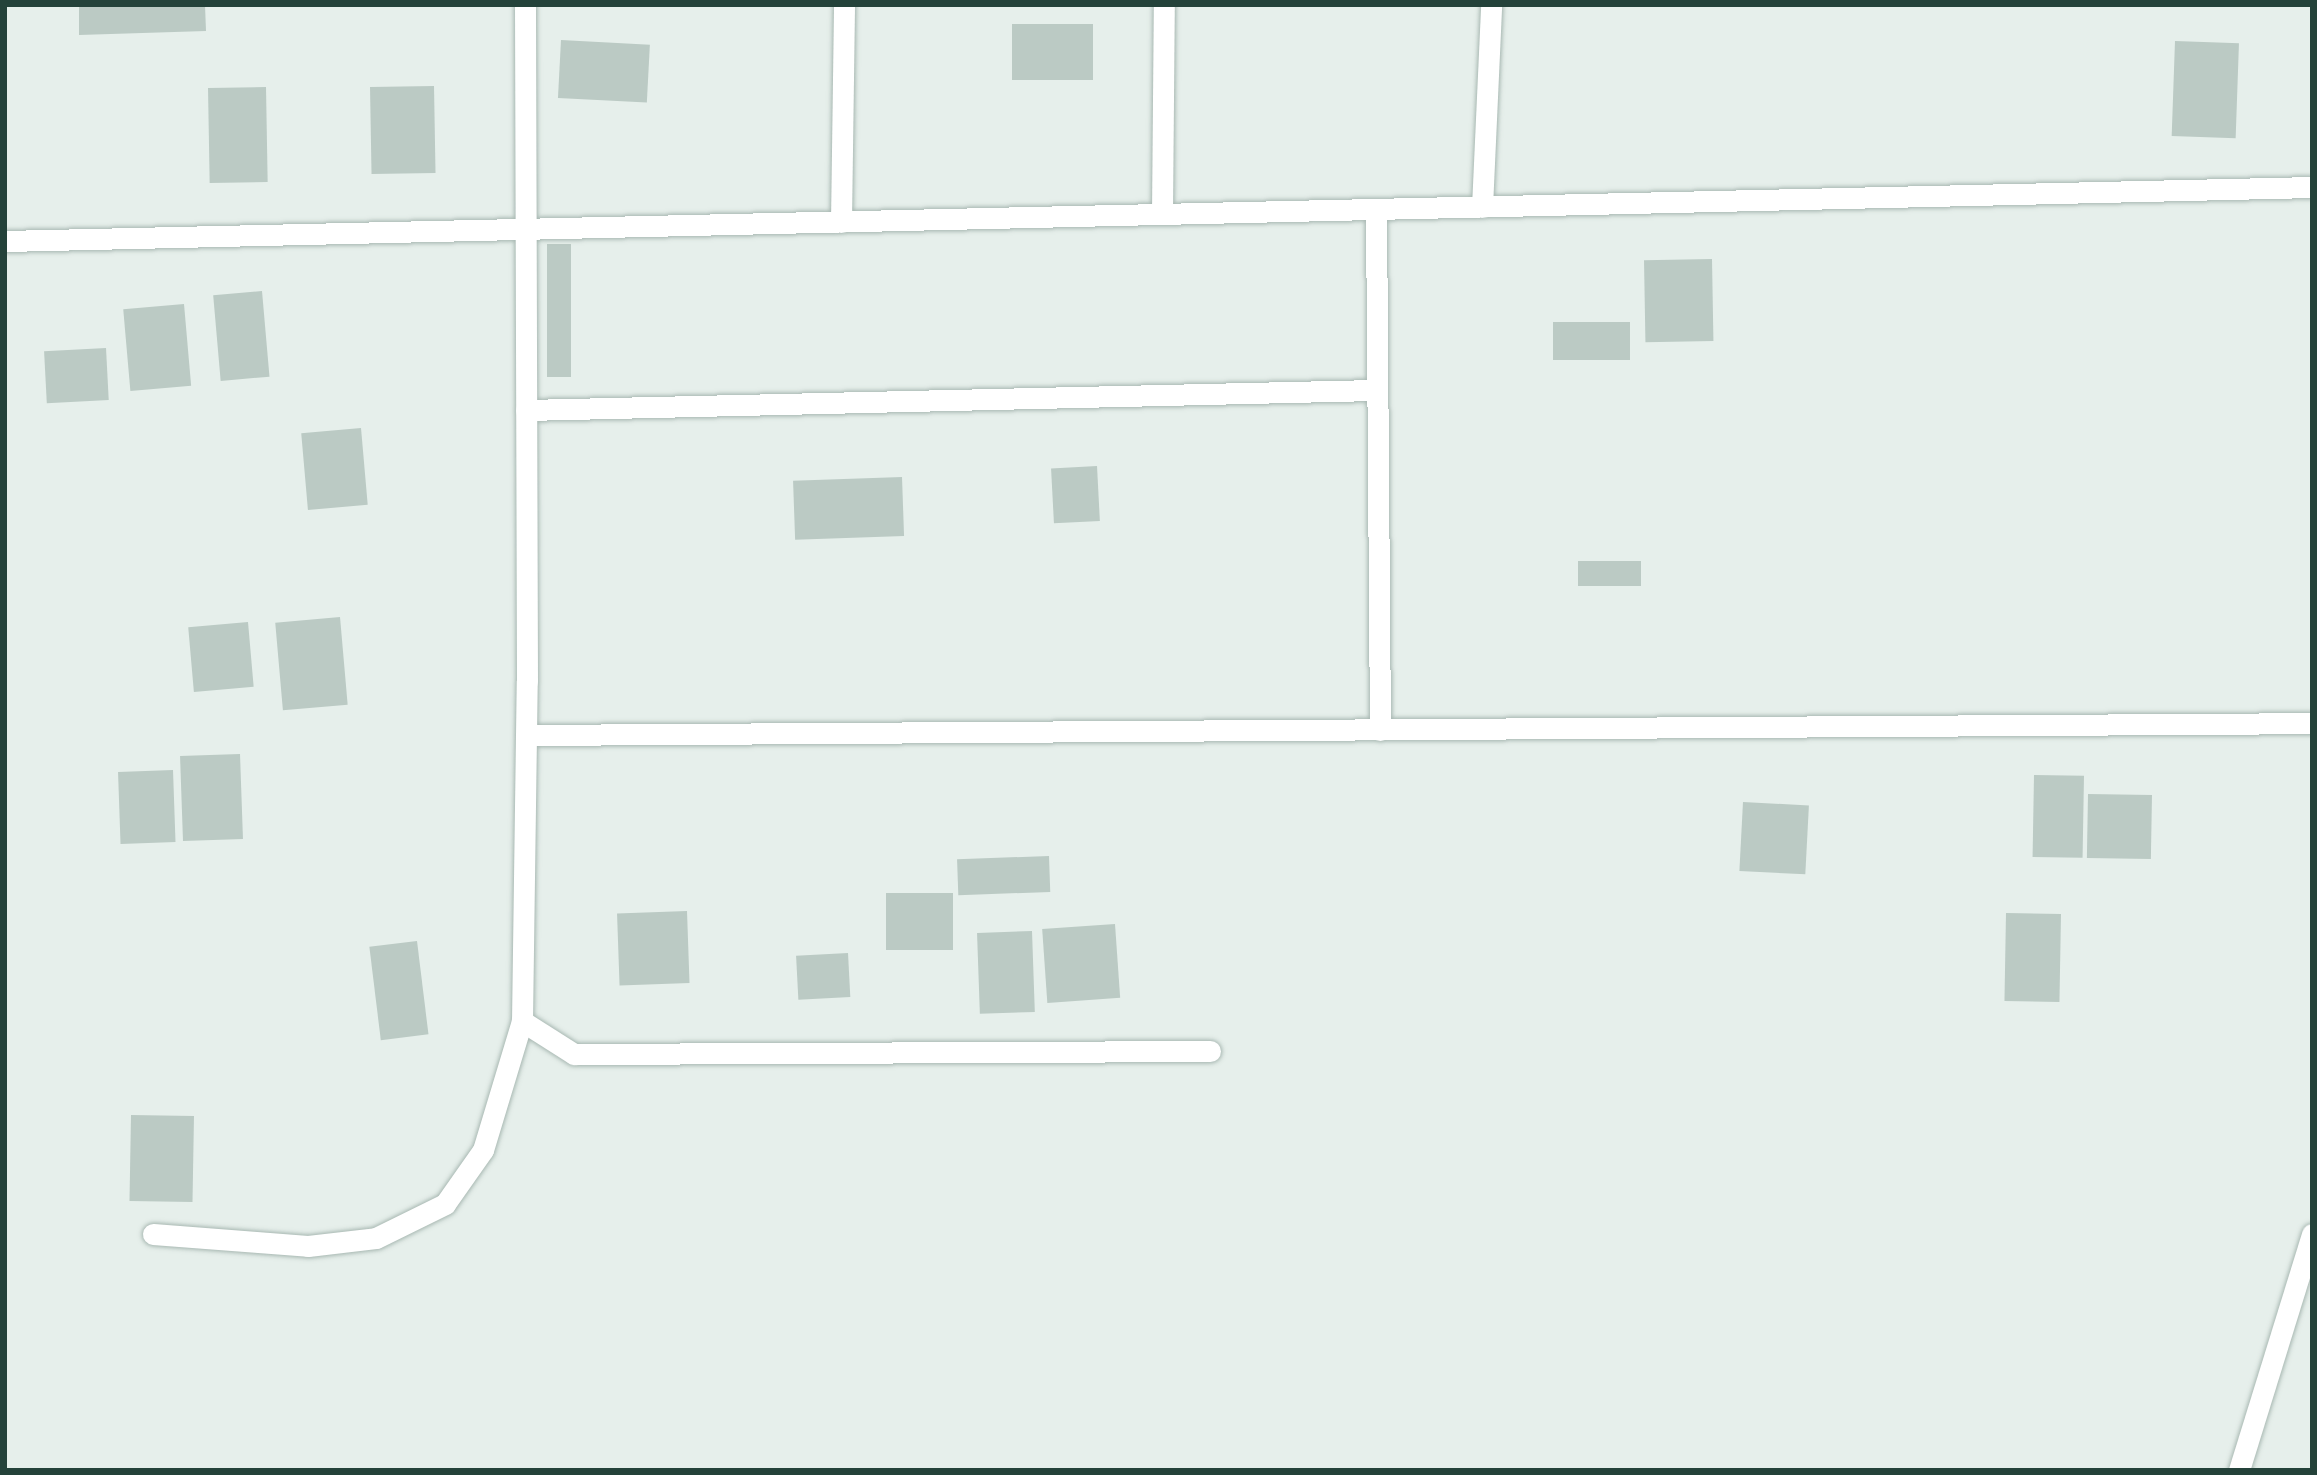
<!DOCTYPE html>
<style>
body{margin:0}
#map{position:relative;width:2317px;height:1475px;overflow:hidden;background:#e6efeb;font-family:"Fira Sans",sans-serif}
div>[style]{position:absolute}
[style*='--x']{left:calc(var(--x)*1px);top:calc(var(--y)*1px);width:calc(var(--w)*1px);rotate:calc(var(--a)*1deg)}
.building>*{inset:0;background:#bbcac4;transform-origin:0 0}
.roads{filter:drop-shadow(0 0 2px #a8b8b2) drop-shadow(0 0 2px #a8b8b2)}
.minor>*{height:21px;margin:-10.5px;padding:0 10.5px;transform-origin:10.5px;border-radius:10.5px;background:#fff}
span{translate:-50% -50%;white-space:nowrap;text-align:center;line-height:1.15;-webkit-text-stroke:5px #f7fbf9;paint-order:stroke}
.frame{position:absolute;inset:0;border:7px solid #24423a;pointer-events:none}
</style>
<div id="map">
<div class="building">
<div style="clip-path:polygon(79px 5px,205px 5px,206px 31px,79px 35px)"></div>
<div style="left:1093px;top:24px;width:56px;height:81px;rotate:90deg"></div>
<div style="left:561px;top:40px;width:89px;height:58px;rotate:3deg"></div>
<div style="left:2175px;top:41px;width:64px;height:95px;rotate:2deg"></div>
<div style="left:434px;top:86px;width:87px;height:64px;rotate:89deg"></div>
<div style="left:266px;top:87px;width:95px;height:58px;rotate:89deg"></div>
<div style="left:547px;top:244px;width:24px;height:133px"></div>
<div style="left:1712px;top:259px;width:82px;height:68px;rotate:89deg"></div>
<div style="left:262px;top:291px;width:86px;height:49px;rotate:85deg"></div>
<div style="left:184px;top:304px;width:82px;height:61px;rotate:85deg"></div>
<div style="left:1630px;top:322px;width:38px;height:77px;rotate:90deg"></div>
<div style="left:106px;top:348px;width:52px;height:62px;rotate:87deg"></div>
<div style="left:361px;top:428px;width:77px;height:60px;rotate:85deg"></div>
<div style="left:1097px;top:466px;width:55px;height:46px;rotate:87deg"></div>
<div style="left:902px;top:477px;width:59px;height:109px;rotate:88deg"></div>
<div style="left:1641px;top:561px;width:25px;height:63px;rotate:90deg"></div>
<div style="left:340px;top:617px;width:88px;height:65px;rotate:85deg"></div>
<div style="left:248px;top:622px;width:65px;height:60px;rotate:85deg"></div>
<div style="left:240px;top:754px;width:85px;height:60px;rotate:88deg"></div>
<div style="left:173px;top:770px;width:72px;height:55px;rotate:88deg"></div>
<div style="left:2034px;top:775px;width:50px;height:82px;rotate:1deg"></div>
<div style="left:2088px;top:794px;width:64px;height:64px;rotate:1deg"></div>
<div style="left:1743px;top:802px;width:66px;height:69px;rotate:3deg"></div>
<div style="left:1049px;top:856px;width:36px;height:92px;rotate:88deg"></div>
<div style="left:886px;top:893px;width:67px;height:57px"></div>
<div style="left:687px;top:911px;width:72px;height:70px;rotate:88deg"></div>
<div style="left:2006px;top:913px;width:55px;height:88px;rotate:1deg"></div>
<div style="left:1115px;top:924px;width:74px;height:73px;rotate:86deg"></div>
<div style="left:1032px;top:931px;width:81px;height:55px;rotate:88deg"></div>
<div style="left:417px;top:941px;width:94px;height:48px;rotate:83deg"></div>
<div style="left:848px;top:953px;width:44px;height:52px;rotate:87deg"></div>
<div style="left:131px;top:1115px;width:63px;height:86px;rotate:1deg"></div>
</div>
<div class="roads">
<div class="minor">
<div style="--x:1482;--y:207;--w:202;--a:-87.4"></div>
<div style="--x:1376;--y:210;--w:520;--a:89.56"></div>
<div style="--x:1162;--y:214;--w:209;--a:-89.5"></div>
<div style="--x:841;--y:222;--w:217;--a:-89.2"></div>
<div style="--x:5;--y:241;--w:2308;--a:-1.34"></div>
<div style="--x:526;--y:410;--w:851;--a:-1.35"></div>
<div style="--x:526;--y:735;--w:1786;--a:-0.38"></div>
<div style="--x:522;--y:1021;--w:62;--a:32.4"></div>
<div style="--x:574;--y:1054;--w:636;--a:-0.27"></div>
<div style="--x:153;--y:1234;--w:155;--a:4.4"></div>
<div style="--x:308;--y:1246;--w:68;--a:-6.7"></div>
<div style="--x:376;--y:1238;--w:77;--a:-26.2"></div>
<div style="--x:445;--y:1204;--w:66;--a:-54.9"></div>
<div style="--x:483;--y:1150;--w:135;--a:-73.2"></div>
<div style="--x:522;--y:1021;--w:340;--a:-89.2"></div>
<div style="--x:527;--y:681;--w:676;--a:-90.17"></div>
<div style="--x:2239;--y:1470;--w:247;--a:-72.8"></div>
</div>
</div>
<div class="frame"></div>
</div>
